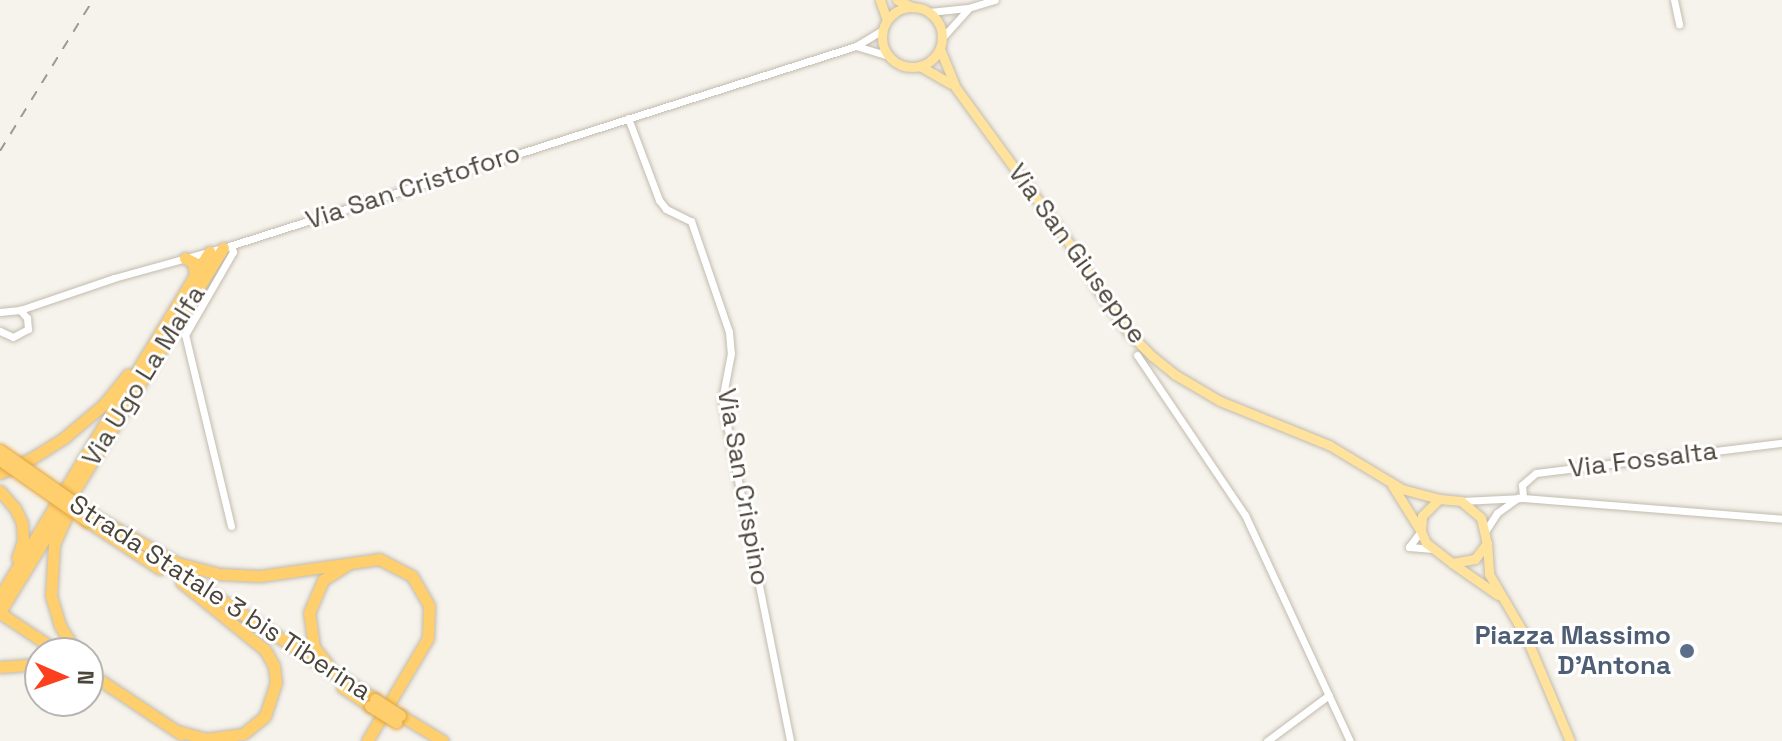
<!DOCTYPE html>
<style>
body{margin:0}
#map{position:relative;width:1782px;height:741px;overflow:hidden;background:#f6f3ec;font-family:"Space Grotesk",sans-serif}
div>[style]{position:absolute}
[style*='--x']{left:calc(var(--x)*1px);top:calc(var(--y)*1px);width:calc(var(--w)*1px);rotate:calc(var(--a)*1deg)}
.roads{filter:drop-shadow(0 0 2px #c2bbae) drop-shadow(0 0 2px #c2bbae)}
.minor>*{height:7px;margin:-3.5px;padding:0 3.5px;transform-origin:3.5px;border-radius:3.5px;background:#fff}
.major>*{height:9px;margin:-4.5px;padding:0 4.5px;transform-origin:4.5px;border-radius:4.5px;background:#ffe39c}
.major>.ring{margin:-4.5px;padding:0;box-sizing:content-box;background:none;border:9px solid #ffe39c;border-radius:50%}
.highway>*{height:11px;margin:-5.5px;padding:0 5.5px;transform-origin:5.5px;border-radius:5.5px;background:#ffcf6e}
.rail>*{height:2px;margin-top:-1px;transform-origin:0;background:repeating-linear-gradient(90deg,#9a9a9a 0 10px,transparent 0 20px)}
.bridges{filter:drop-shadow(0 0 2px #e0a43c) drop-shadow(0 0 2px #e0a43c)}
.highway-bridge>*{height:11px;margin:-5.5px;padding:0 5.5px;transform-origin:5.5px;border-radius:5.5px;background:#ffcf6e}
.dots>*{width:22px;height:22px;translate:-50% -50%;box-sizing:border-box;border:4px solid #fff;border-radius:50%}
span{translate:-50% -50%;white-space:nowrap;text-align:center;line-height:1.15;-webkit-text-stroke:6px #fff;paint-order:stroke}
.street-label{font-size:26px;color:#4b4439}
.service-label{font-size:26px;color:#4e5e75;font-weight:700}
.right{translate:-100% -50%;text-align:right}
.north{position:absolute;left:24px;top:637px;width:80px;height:80px;box-sizing:border-box;background:#fff;border:2px solid #b7b4b0;border-radius:50%;rotate:92deg;font-size:22px;font-weight:700;line-height:32px;text-align:center;color:#4b4439}
.north::after{content:'';display:block;margin:auto;width:28px;height:36px;background:#fc3f1d;clip-path:polygon(50% 0,100% 100%,50% 72%,0 100%)}
</style>
<div id="map">
<div class="roads">
<div class="minor">
<div style="--x:1674;--y:0;--w:25;--a:78"></div>
<div style="--x:929;--y:12;--w:39;--a:-6"></div>
<div style="--x:968;--y:8;--w:28;--a:-17"></div>
<div style="--x:942;--y:38;--w:38;--a:-48"></div>
<div style="--x:856;--y:46;--w:34;--a:17"></div>
<div style="--x:628;--y:118;--w:88;--a:69.3"></div>
<div style="--x:659;--y:200;--w:11;--a:52"></div>
<div style="--x:666;--y:209;--w:28;--a:26"></div>
<div style="--x:691;--y:221;--w:117;--a:71.1"></div>
<div style="--x:729;--y:332;--w:21;--a:85"></div>
<div style="--x:731;--y:353;--w:48;--a:100.8"></div>
<div style="--x:722;--y:400;--w:348;--a:78.7"></div>
<div style="--x:0;--y:312;--w:20;--a:-6"></div>
<div style="--x:20;--y:310;--w:99;--a:-18.8"></div>
<div style="--x:114;--y:278;--w:113;--a:-15.4"></div>
<div style="--x:223;--y:248;--w:664;--a:-17.7"></div>
<div style="--x:856;--y:46;--w:31;--a:-31"></div>
<div style="--x:0;--y:331;--w:14;--a:25"></div>
<div style="--x:13;--y:337;--w:17;--a:-28"></div>
<div style="--x:28;--y:329;--w:11;--a:-95"></div>
<div style="--x:27;--y:318;--w:11;--a:-131"></div>
<div style="--x:1137;--y:355;--w:193;--a:56"></div>
<div style="--x:1245;--y:515;--w:249;--a:65.1"></div>
<div style="--x:1523;--y:498;--w:13;--a:-94"></div>
<div style="--x:1522;--y:485;--w:18;--a:-41"></div>
<div style="--x:1536;--y:473;--w:248;--a:-7"></div>
<div style="--x:1461;--y:501;--w:62;--a:-2.8"></div>
<div style="--x:1523;--y:498;--w:260;--a:4.6"></div>
<div style="--x:231;--y:526;--w:196;--a:-103.5"></div>
<div style="--x:185;--y:335;--w:96;--a:-60"></div>
<div style="--x:233;--y:252;--w:7;--a:-106"></div>
<div style="--x:1486;--y:530;--w:20;--a:-57"></div>
<div style="--x:1497;--y:513;--w:26;--a:-36"></div>
<div style="--x:1421;--y:531;--w:20;--a:127"></div>
<div style="--x:1409;--y:547;--w:21;--a:5"></div>
<div style="--x:1267;--y:741;--w:77;--a:-36.6"></div>
</div>
<div class="major">
<div style="--x:880;--y:0;--w:21;--a:71"></div>
<div style="--x:897;--y:0;--w:17;--a:25"></div>
<div class="ring" style="left:882px;top:7px;width:51px;height:51px"></div>
<div style="--x:940;--y:49;--w:42;--a:67.7"></div>
<div style="--x:956;--y:88;--w:207;--a:53.9"></div>
<div style="--x:1078;--y:255;--w:40;--a:60.3"></div>
<div style="--x:1098;--y:290;--w:53;--a:54.2"></div>
<div style="--x:1129;--y:333;--w:33;--a:45"></div>
<div style="--x:1152;--y:356;--w:28;--a:39"></div>
<div style="--x:1174;--y:374;--w:53;--a:30.4"></div>
<div style="--x:1220;--y:401;--w:118;--a:22"></div>
<div style="--x:1329;--y:445;--w:85;--a:31.1"></div>
<div style="--x:1402;--y:489;--w:38;--a:15"></div>
<div style="--x:920;--y:66;--w:36;--a:30"></div>
<div style="--x:1392;--y:485;--w:53;--a:58.1"></div>
<div style="--x:1439;--y:499;--w:22;--a:5"></div>
<div style="--x:1461;--y:501;--w:26;--a:40"></div>
<div style="--x:1481;--y:518;--w:26;--a:77"></div>
<div style="--x:1487;--y:543;--w:20;--a:127"></div>
<div style="--x:1475;--y:559;--w:23;--a:170"></div>
<div style="--x:1452;--y:563;--w:33;--a:-142"></div>
<div style="--x:1426;--y:543;--w:13;--a:-113"></div>
<div style="--x:1421;--y:531;--w:15;--a:-86"></div>
<div style="--x:1422;--y:516;--w:24;--a:-45"></div>
<div style="--x:1487;--y:543;--w:31;--a:86"></div>
<div style="--x:1489;--y:574;--w:73;--a:59.6"></div>
<div style="--x:1526;--y:637;--w:113;--a:67.1"></div>
<div style="--x:1452;--y:563;--w:56;--a:34.8"></div>
</div>
<div class="highway">
<div style="--x:185;--y:258;--w:9;--a:27"></div>
<div style="--x:193;--y:262;--w:15;--a:82"></div>
<div style="--x:0;--y:473;--w:35;--a:-25"></div>
<div style="--x:32;--y:458;--w:39;--a:-32"></div>
<div style="--x:65;--y:437;--w:51;--a:-40.2"></div>
<div style="--x:104;--y:404;--w:38;--a:-51"></div>
<div style="--x:0;--y:491;--w:23;--a:49"></div>
<div style="--x:15;--y:508;--w:17;--a:65"></div>
<div style="--x:22;--y:523;--w:18;--a:87"></div>
<div style="--x:23;--y:541;--w:18;--a:109"></div>
<div style="--x:91;--y:514;--w:99;--a:29.7"></div>
<div style="--x:177;--y:563;--w:43;--a:14.7"></div>
<div style="--x:219;--y:574;--w:41;--a:2.8"></div>
<div style="--x:260;--y:576;--w:120;--a:-8.1"></div>
<div style="--x:379;--y:559;--w:37;--a:27"></div>
<div style="--x:412;--y:576;--w:34;--a:60"></div>
<div style="--x:429;--y:606;--w:32;--a:92"></div>
<div style="--x:428;--y:638;--w:120;--a:120.6"></div>
<div style="--x:67;--y:515;--w:32;--a:114"></div>
<div style="--x:54;--y:544;--w:52;--a:93.3"></div>
<div style="--x:51;--y:596;--w:31;--a:73"></div>
<div style="--x:60;--y:626;--w:32;--a:58"></div>
<div style="--x:87;--y:521;--w:87;--a:33.3"></div>
<div style="--x:157;--y:559;--w:259;--a:32.7"></div>
<div style="--x:0;--y:596;--w:403;--a:-58.7"></div>
<div style="--x:0;--y:612;--w:427;--a:-58.5"></div>
<div style="--x:0;--y:613;--w:72;--a:33.7"></div>
<div style="--x:328;--y:665;--w:23;--a:-128"></div>
<div style="--x:314;--y:647;--w:34;--a:-98"></div>
<div style="--x:309;--y:613;--w:36;--a:-67"></div>
<div style="--x:323;--y:580;--w:28;--a:-32"></div>
<div style="--x:0;--y:667;--w:40;--a:-4.3"></div>
<div style="--x:88;--y:672;--w:112;--a:33.7"></div>
<div style="--x:342;--y:687;--w:34;--a:34"></div>
<div style="--x:400;--y:715;--w:50;--a:31.2"></div>
<div style="--x:177;--y:731;--w:30;--a:15"></div>
<div style="--x:206;--y:739;--w:37;--a:-8"></div>
<div style="--x:243;--y:734;--w:28;--a:-39"></div>
<div style="--x:265;--y:716;--w:35;--a:-72"></div>
<div style="--x:276;--y:683;--w:17;--a:-97"></div>
<div style="--x:274;--y:666;--w:18;--a:-119"></div>
<div style="--x:265;--y:650;--w:108;--a:-141"></div>
</div>
</div>
<div class="rail">
<div style="--x:0;--y:151;--w:177;--a:-58.4"></div>
</div>
<div class="bridges">
<div class="highway-bridge">
<div style="--x:0;--y:450;--w:111;--a:35.1"></div>
<div style="--x:0;--y:460;--w:106;--a:35"></div>
<div style="--x:375;--y:699;--w:30;--a:33"></div>
<div style="--x:370;--y:706;--w:31;--a:32"></div>
</div>
</div>
<div class="dots">
<div style="left:1687px;top:651px;background:#5c6f8a"></div>
</div>
<div class="street-label">
<span style="left:413px;top:187px;rotate:-18deg">Via San Cristoforo</span>
<span style="left:1077px;top:254px;rotate:54deg">Via San Giuseppe</span>
<span style="left:144px;top:376px;rotate:-58deg">Via Ugo La Malfa</span>
<span style="left:1643px;top:460px;rotate:-7deg">Via Fossalta</span>
<span style="left:743px;top:487px;rotate:80deg">Via San Crispino</span>
<span style="left:220px;top:598px;rotate:33deg">Strada Statale 3 bis Tiberina</span>
</div>
<div class="service-label">
<span class="right" style="left:1671px;top:651px">Piazza Massimo<br>D'Antona</span>
</div>
<div class="north">N</div>
</div>
